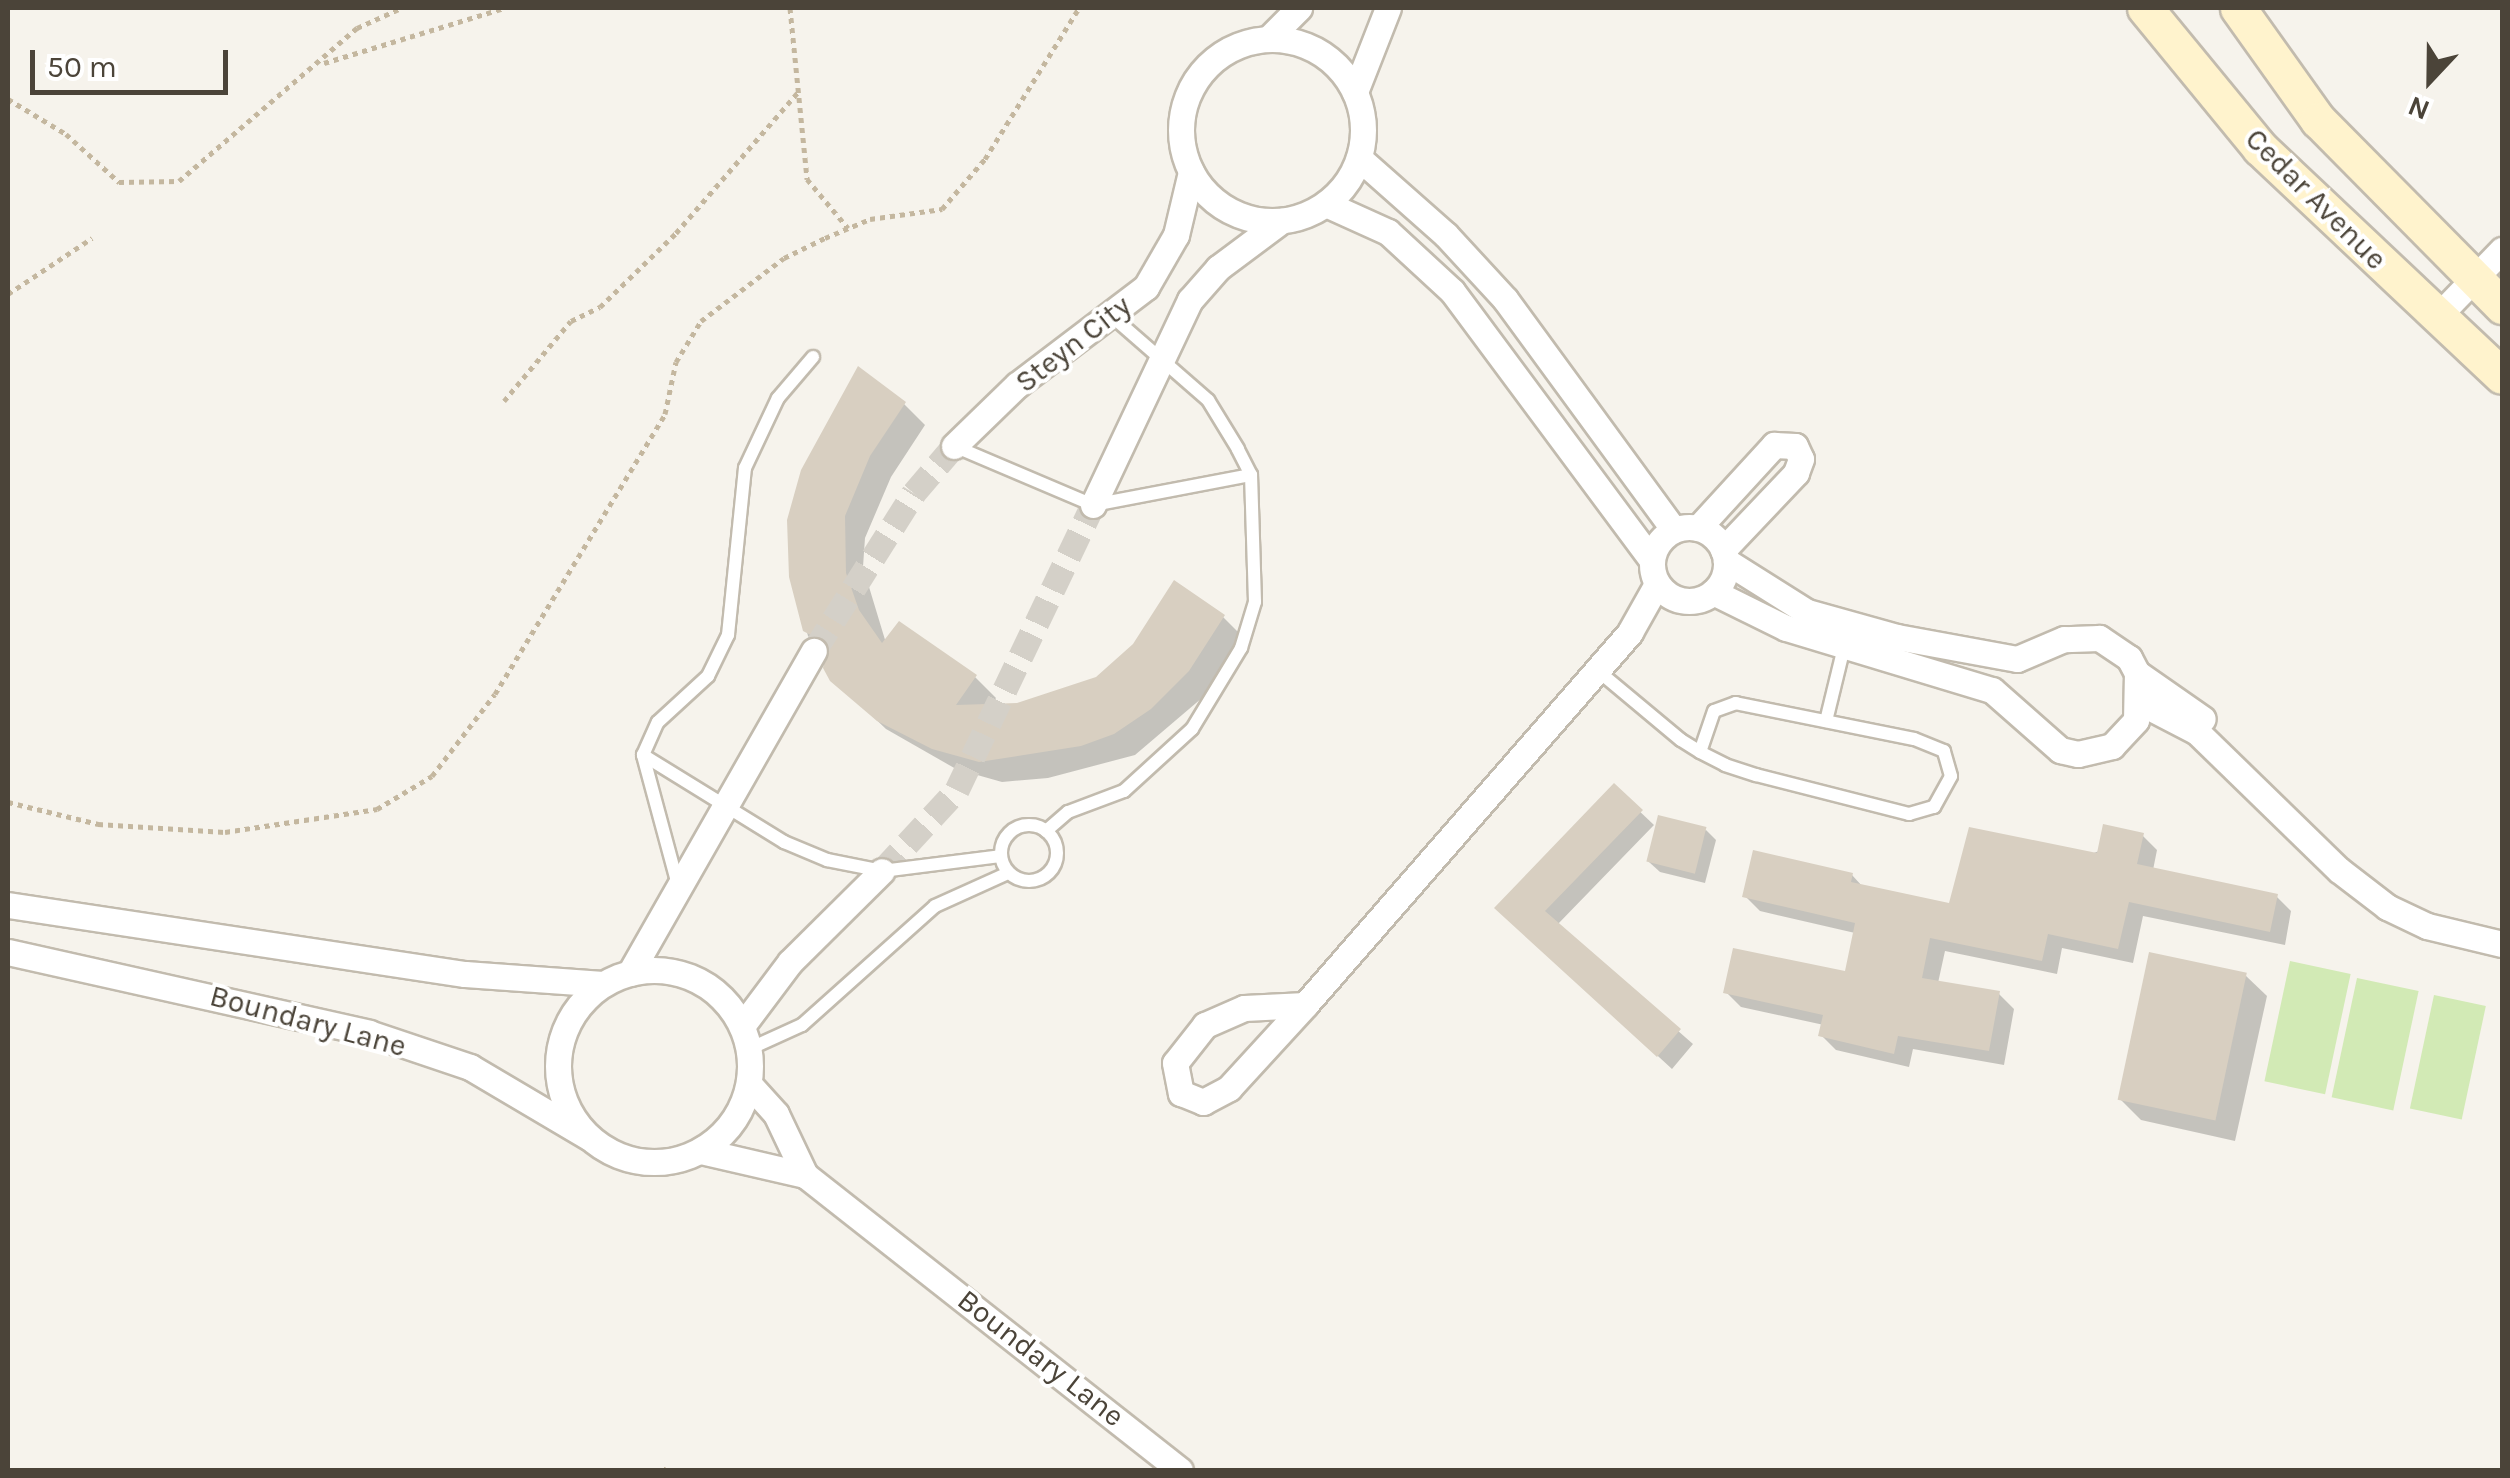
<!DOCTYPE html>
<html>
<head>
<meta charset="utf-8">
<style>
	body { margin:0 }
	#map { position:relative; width:2510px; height:1478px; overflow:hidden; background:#f6f3ec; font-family:Karla,sans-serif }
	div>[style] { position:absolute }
	.green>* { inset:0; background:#d2eab5; transform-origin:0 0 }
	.shadow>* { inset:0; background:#0003 }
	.building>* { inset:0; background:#d8cfc1; transform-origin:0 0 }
	.minor-tunnel>* { height:25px; margin-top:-12.5px; transform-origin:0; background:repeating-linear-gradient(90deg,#d4d0c8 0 25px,transparent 0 37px) }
	.path>* { height:5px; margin-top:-2.5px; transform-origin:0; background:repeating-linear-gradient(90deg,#c4b79f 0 5px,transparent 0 10px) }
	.roads { filter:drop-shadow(2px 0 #c2bbae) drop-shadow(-2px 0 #c2bbae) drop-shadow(0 2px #c2bbae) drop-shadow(0 -2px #c2bbae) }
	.service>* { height:12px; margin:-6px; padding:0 6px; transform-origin:6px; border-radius:6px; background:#fff }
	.service>.ring { margin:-6px; padding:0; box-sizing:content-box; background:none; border:12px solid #fff; border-radius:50% }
	.minor>* { height:25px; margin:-12.5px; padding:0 12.5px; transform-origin:12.5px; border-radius:12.5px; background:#fff }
	.minor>.ring { margin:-12.5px; padding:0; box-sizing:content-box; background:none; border:25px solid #fff; border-radius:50% }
	.secondary>* { height:35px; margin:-17.5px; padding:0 17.5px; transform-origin:17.5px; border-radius:17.5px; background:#fff3cd }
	span { translate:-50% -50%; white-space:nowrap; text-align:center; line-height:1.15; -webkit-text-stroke:8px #fff; paint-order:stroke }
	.street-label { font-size:30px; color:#4b4439 }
	.frame { position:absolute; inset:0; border:10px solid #4b4439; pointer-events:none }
	.north { position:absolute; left:2380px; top:30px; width:100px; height:100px; -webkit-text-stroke:8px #fff; paint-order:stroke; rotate:202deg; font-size:28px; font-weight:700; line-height:40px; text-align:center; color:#4b4439 }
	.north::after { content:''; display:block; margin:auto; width:35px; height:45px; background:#4b4439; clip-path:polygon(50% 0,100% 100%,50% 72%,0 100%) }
	.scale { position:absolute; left:30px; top:50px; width:198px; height:45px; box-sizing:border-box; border:5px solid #4b4439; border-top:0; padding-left:12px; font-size:30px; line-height:35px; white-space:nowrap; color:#4b4439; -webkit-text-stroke:8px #fff; paint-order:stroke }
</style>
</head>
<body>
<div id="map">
	<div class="green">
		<i style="left:2290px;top:961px;width:62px;height:123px;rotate:12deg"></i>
		<i style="left:2357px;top:978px;width:63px;height:122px;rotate:12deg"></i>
		<i style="left:2434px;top:995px;width:53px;height:116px;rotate:12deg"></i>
	</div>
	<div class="shadow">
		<i style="clip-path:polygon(904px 404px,925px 425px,891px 477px,865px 538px,863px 567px,886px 643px,975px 677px,996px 698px,990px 707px,1018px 706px,1097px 679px,1223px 617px,1244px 638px,1209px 692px,1135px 755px,1048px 778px,1002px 782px,956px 769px,886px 729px,847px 692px,828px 656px,808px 636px,791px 576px,790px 520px)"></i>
		<i style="clip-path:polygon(1614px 787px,1654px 825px,1557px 925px,1693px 1044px,1672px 1069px,1511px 921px)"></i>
		<i style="clip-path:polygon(1706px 830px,1716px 840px,1705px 883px,1660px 872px,1649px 862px)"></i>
		<i style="clip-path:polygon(2142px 835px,2157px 850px,2153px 870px,2276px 896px,2291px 911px,2285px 945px,2143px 916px,2133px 963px,2062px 948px,2057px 974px,1945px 951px,1938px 983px,1999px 994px,2014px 1009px,2004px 1065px,1913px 1049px,1909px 1067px,1836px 1050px,1821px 1035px,1824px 1025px,1741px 1007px,1726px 992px,1847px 974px,1855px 933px,1760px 911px,1745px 896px,1852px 875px,1863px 887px,1951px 906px)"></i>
		<i style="clip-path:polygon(2245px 975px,2267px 996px,2235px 1141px,2141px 1120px,2120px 1099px)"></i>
	</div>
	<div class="building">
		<i style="clip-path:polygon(858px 366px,906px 402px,870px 456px,845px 516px,846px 573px,859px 610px,882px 643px,899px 621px,977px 675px,956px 705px,1017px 703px,1096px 677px,1133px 644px,1174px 580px,1225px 615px,1189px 671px,1151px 709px,1114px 734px,1081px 746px,979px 762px,932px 749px,877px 721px,830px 681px,823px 668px,828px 644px,803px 631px,789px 577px,787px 520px,801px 470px)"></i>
		<i style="clip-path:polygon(1614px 783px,1643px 810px,1545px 911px,1681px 1029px,1657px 1057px,1494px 908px)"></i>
		<i style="left:1658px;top:815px;width:50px;height:48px;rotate:14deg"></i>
		<i style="clip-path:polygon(2103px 824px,2144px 833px,2137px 864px,2278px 894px,2270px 932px,2129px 902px,2118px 949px,2048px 934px,2042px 961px,1930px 938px,1922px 978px,2000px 991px,1989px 1051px,1898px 1036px,1894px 1054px,1818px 1036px,1823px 1015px,1723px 993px,1733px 948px,1845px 971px,1855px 923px,1742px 897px,1753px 850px,1853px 873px,1851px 882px,1949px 903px,1969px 827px,2097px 853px)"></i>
		<i style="left:2149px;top:952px;width:100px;height:151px;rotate:12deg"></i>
	</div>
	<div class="minor-tunnel">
		<i style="left:814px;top:651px;width:187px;rotate:-57.7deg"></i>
		<i style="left:914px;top:493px;width:62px;rotate:-49.6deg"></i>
		<i style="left:882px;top:871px;width:110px;rotate:-47.2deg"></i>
		<i style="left:957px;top:790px;width:316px;rotate:-64.5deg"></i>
	</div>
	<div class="path">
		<i style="left:790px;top:8px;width:172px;rotate:84.3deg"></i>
		<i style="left:807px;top:179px;width:64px;rotate:50.1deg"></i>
		<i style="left:324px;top:63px;width:188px;rotate:-17deg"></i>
		<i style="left:8px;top:99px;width:68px;rotate:31.1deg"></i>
		<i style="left:66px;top:134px;width:72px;rotate:42.2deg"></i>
		<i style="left:119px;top:182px;width:60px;rotate:-1deg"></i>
		<i style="left:179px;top:181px;width:235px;rotate:-40.7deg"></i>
		<i style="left:357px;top:28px;width:48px;rotate:-24.4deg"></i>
		<i style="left:8px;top:294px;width:101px;rotate:-33.7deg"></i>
		<i style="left:504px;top:401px;width:104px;rotate:-50.1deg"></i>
		<i style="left:571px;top:321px;width:32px;rotate:-26deg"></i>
		<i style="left:600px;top:307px;width:106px;rotate:-44.2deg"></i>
		<i style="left:676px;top:233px;width:188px;rotate:-49.1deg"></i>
		<i style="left:8px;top:802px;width:93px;rotate:13.7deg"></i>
		<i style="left:98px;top:824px;width:127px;rotate:3.6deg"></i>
		<i style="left:225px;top:832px;width:154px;rotate:-8.6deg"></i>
		<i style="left:377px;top:809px;width:64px;rotate:-31deg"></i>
		<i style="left:432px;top:776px;width:103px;rotate:-52.5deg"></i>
		<i style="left:495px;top:694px;width:328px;rotate:-58.7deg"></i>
		<i style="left:665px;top:414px;width:53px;rotate:-78.1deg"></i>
		<i style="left:676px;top:362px;width:48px;rotate:-58.6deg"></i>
		<i style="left:701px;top:321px;width:104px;rotate:-37.2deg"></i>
		<i style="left:784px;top:258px;width:46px;rotate:-26deg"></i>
		<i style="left:825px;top:238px;width:49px;rotate:-22.9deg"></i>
		<i style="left:870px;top:219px;width:73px;rotate:-7.9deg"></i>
		<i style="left:942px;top:209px;width:66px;rotate:-49.3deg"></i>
		<i style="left:985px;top:159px;width:178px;rotate:-58.1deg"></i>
		<i style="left:663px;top:1468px;width:3px;rotate:45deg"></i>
	</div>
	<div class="roads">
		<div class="service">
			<i style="left:954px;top:446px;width:151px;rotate:23deg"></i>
			<i style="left:1093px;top:505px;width:161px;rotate:-10.8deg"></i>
			<i style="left:1597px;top:670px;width:109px;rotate:39.8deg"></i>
			<i style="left:1681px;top:740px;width:22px;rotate:32deg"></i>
			<i style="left:1700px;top:752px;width:28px;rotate:27deg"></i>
			<i style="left:1725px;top:765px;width:33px;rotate:18deg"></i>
			<i style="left:1756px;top:775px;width:158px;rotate:14.3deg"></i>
			<i style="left:1909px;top:814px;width:26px;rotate:-16deg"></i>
			<i style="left:1934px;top:807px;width:35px;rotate:-61deg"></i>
			<i style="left:1951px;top:776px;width:26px;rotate:-106deg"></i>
			<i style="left:1944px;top:751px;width:32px;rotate:-158deg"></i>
			<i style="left:1914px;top:739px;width:182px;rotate:-168.6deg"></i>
			<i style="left:1736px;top:703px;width:23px;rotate:160deg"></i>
			<i style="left:1714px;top:711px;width:43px;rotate:108.9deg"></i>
			<i style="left:1826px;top:721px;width:76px;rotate:-76.3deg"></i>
			<i style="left:643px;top:755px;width:166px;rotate:31.7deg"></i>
			<i style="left:784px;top:842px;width:47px;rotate:22.7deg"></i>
			<i style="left:827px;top:860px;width:56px;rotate:11.3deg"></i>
			<i style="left:882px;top:871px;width:119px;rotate:-7.2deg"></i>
			<i class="ring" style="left:1001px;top:825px;width:44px;height:44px"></i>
			<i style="left:1046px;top:831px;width:29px;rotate:-41deg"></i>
			<i style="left:1068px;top:812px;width:60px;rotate:-20.6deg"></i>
			<i style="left:1124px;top:791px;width:92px;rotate:-42.4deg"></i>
			<i style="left:1192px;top:729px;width:95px;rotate:-58.8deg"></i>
			<i style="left:1241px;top:648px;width:48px;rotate:-73.1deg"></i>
			<i style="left:1255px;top:602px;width:127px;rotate:-91.8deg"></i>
			<i style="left:1251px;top:475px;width:29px;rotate:-117deg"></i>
			<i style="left:1238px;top:449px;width:57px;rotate:-121.5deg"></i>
			<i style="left:1208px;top:400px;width:126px;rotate:-138.9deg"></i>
			<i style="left:678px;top:885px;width:135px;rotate:-105.1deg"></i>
			<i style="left:643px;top:755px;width:36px;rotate:-66deg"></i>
			<i style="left:658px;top:722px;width:68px;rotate:-42.6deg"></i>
			<i style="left:708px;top:676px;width:46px;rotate:-64deg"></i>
			<i style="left:728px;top:635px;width:168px;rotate:-84.2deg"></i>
			<i style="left:745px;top:468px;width:77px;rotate:-64.8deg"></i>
			<i style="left:778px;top:398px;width:54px;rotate:-49.5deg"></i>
			<i style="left:749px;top:1049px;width:58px;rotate:-24.4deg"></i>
			<i style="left:802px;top:1025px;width:178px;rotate:-41.8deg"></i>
			<i style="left:935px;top:906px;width:80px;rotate:-24.3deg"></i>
		</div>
		<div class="minor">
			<i style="left:1268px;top:39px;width:44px;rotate:-45deg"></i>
			<i class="ring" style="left:1181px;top:39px;width:157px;height:157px"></i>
			<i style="left:1355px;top:92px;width:90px;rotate:-68.6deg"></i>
			<i style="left:1359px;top:158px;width:116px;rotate:41.5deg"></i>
			<i style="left:1446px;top:235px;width:87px;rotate:47.3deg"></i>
			<i style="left:1505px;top:299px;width:286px;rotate:53.8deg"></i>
			<i style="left:1326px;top:204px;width:68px;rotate:24.3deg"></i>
			<i style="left:1388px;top:232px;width:87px;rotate:42.7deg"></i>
			<i style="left:1452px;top:291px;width:334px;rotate:53.4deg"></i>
			<i style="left:2436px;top:318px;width:95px;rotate:-45.9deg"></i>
			<i style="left:954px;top:446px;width:88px;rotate:-44.1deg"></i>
			<i style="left:1017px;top:385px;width:162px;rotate:-37.2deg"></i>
			<i style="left:1146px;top:287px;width:60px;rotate:-60deg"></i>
			<i style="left:1176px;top:235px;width:65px;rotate:-76.6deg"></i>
			<i style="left:1093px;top:505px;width:227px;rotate:-64.7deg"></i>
			<i style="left:1190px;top:300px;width:43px;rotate:-48.8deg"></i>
			<i style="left:1218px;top:268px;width:79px;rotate:-36.7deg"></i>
			<i class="ring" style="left:1652px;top:527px;width:49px;height:49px"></i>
			<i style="left:1698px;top:528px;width:113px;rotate:-47.5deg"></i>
			<i style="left:1774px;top:445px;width:21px;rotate:3deg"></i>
			<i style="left:1795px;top:446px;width:14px;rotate:65deg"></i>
			<i style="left:1801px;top:459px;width:15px;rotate:110deg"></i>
			<i style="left:1796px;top:473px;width:106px;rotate:133.5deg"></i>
			<i style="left:1713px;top:592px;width:81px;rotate:26.3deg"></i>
			<i style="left:1786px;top:628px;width:215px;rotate:16.8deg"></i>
			<i style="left:1992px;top:690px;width:91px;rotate:41.4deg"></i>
			<i style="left:2060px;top:750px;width:18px;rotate:13deg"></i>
			<i style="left:2078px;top:754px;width:35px;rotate:-13deg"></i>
			<i style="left:2112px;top:746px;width:35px;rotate:-47deg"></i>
			<i style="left:2136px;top:720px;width:47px;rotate:-88.8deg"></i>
			<i style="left:2137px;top:673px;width:17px;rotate:-118deg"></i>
			<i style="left:2129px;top:658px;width:36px;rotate:-146deg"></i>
			<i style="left:2099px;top:638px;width:35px;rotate:178deg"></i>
			<i style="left:2064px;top:639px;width:51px;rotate:156.9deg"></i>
			<i style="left:2017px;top:659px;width:122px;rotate:-169.6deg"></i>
			<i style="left:1897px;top:637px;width:93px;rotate:-164.5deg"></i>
			<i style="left:1807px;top:612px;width:96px;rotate:-147.8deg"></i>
			<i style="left:2137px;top:673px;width:80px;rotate:34.9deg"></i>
			<i style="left:2141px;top:703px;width:63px;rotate:27.4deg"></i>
			<i style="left:2197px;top:732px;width:198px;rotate:44.2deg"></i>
			<i style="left:2339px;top:870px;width:61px;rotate:37.6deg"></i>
			<i style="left:2387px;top:907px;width:44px;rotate:25.4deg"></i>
			<i style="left:2427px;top:926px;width:77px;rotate:13.5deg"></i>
			<i style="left:8px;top:905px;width:462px;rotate:8.6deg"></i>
			<i style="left:465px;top:974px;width:138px;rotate:4.1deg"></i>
			<i style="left:8px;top:952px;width:370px;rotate:12.6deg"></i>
			<i style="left:369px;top:1033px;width:107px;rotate:18.6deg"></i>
			<i style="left:470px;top:1067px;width:139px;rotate:30.6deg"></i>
			<i class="ring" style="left:558px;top:970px;width:167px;height:167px"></i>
			<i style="left:630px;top:973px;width:371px;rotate:-60.3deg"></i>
			<i style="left:1305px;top:1005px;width:61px;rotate:177.2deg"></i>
			<i style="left:1244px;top:1008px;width:43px;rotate:156.4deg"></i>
			<i style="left:1205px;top:1025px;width:48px;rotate:128.3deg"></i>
			<i style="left:1175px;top:1063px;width:31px;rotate:79deg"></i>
			<i style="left:1181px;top:1093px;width:24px;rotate:22deg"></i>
			<i style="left:1203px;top:1102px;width:30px;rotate:-28deg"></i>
			<i style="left:1229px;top:1088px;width:113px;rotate:-47.5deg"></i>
			<i style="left:1305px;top:1005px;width:495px;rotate:-48.9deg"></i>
			<i style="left:1630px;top:632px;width:55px;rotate:-60.6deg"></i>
			<i style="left:742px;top:1026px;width:80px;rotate:-53.1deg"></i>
			<i style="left:790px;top:962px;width:129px;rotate:-44.7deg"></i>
			<i style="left:749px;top:1084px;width:40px;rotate:48deg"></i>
			<i style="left:776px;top:1114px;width:68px;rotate:64.6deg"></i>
			<i style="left:701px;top:1151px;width:107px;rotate:13deg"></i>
			<i style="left:805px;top:1175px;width:477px;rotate:38.2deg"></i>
		</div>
		<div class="secondary">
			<i style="left:2145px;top:8px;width:181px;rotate:50.6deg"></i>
			<i style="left:2260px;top:148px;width:332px;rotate:43.3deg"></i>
			<i style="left:2238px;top:8px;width:138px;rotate:54.5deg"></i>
			<i style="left:2318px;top:120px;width:262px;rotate:45.3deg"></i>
		</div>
	</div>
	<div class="street-label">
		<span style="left:2316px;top:199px;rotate:45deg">Cedar Avenue</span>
		<span style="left:1073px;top:344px;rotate:-38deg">Steyn City</span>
		<span style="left:308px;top:1021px;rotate:15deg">Boundary Lane</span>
		<span style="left:1041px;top:1358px;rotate:38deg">Boundary Lane</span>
	</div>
	<div class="frame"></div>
	<div class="north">N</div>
	<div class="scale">50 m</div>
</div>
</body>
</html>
